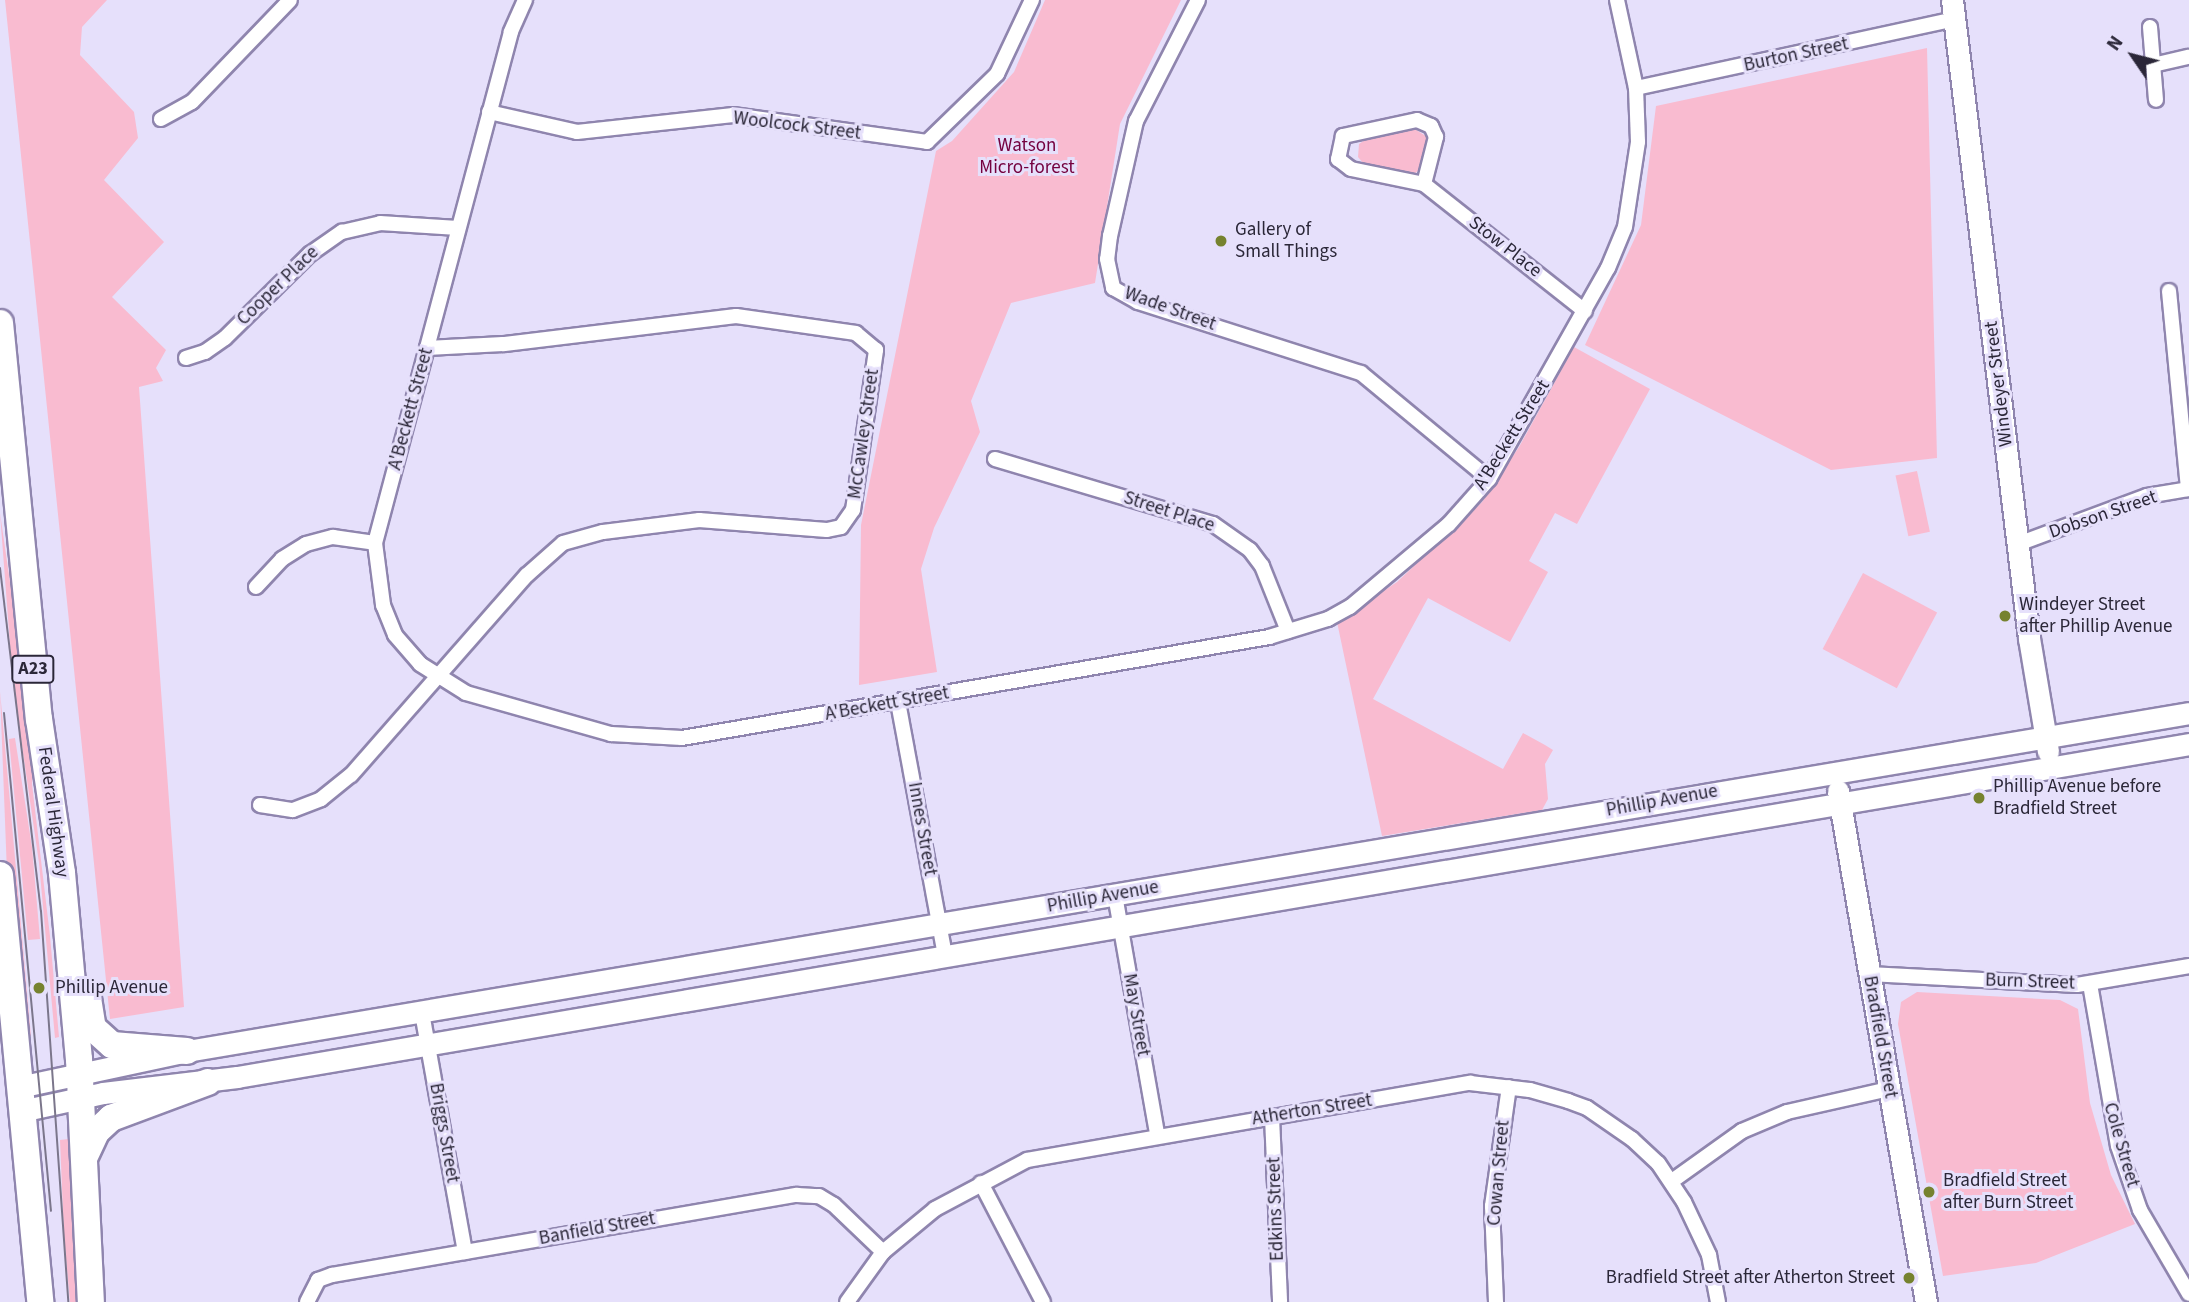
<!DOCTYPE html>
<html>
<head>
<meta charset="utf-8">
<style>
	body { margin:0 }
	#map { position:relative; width:2189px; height:1302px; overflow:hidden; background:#e6e0fb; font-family:"Source Sans 3",sans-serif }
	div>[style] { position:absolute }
	.green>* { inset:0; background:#f9bbd0; transform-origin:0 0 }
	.roads { filter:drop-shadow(2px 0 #8f85ae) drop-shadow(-2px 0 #8f85ae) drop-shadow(0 2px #8f85ae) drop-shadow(0 -2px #8f85ae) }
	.street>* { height:14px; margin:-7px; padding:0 7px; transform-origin:7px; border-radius:7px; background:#fff }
	.secondary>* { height:21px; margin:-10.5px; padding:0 10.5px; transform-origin:10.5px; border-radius:10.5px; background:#fff }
	.highway>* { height:26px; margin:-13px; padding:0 13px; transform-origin:13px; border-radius:13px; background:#fff }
	.tram>* { height:2px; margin:-1px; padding:0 1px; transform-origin:1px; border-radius:1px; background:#7b768b }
	.dots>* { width:19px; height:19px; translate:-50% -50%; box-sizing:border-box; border:4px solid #e6e0fb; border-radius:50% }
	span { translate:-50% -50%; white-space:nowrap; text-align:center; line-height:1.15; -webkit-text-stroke:6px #e6e0fb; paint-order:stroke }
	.shield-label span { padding:2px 5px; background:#e6e0fb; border:2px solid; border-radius:5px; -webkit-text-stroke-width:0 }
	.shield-label { font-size:18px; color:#2b2738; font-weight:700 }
	.street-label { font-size:19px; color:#2b2738 }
	.park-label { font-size:19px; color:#74003f }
	.poi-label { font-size:19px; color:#2b2738 }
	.left { translate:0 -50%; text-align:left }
	.right { translate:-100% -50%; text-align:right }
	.north { position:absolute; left:2098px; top:21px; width:70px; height:70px; -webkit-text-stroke:5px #e6e0fb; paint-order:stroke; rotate:305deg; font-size:19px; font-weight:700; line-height:28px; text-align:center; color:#2b2738 }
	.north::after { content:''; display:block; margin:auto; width:24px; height:32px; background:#2b2738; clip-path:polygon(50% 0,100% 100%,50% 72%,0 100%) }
</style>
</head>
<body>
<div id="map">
	<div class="green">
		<i style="clip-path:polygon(5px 0,107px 0,82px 27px,80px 55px,134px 112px,138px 138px,104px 180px,164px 242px,112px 297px,166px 350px,156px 368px,163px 381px,139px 387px,184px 1007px,110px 1019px)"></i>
		<i style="clip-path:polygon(1045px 0,1181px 0,1120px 124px,1095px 283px,1011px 303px,971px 401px,980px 432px,934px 528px,921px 569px,937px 672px,859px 685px,861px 525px,936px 151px,952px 141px,1014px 72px)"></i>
		<i style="clip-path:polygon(1927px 48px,1937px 458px,1831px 470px,1585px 345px,1641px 225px,1656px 106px)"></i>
		<i style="clip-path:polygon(1413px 128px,1429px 138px,1420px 169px,1411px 177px,1363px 163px,1358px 157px,1359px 144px,1369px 137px)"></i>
		<i style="clip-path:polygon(1574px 347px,1650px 389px,1577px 524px,1555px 513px,1529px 561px,1548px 572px,1510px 642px,1428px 598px,1373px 699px,1503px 769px,1523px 733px,1545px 745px,1553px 750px,1545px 764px,1548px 799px,1542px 810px,1382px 836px,1337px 622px,1397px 582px,1482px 502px,1519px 447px)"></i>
		<i style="left:1917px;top:471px;width:62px;height:22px;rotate:78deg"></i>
		<i style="clip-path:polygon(0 513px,35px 755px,32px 784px,50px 936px,59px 1037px,55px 1038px,39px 863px,13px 684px)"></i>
		<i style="left:1863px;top:573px;width:84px;height:86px;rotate:28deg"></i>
		<i style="clip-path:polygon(0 691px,31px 1036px,24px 1037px,8px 899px)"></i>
		<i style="clip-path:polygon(15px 738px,32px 847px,40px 939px,28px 940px,9px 739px)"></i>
		<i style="clip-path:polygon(1917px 992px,2060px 1000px,2078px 1009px,2090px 1103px,2111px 1175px,2135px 1224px,2036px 1263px,1943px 1276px,1898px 1024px,1901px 1002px)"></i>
		<i style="clip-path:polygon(69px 1139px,71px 1144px,80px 1302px,70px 1302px,64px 1236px,60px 1140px)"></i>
	</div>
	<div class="roads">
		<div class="street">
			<i style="left:525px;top:0;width:35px;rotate:114deg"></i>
			<i style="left:511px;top:32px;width:529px;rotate:104.9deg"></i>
			<i style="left:375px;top:543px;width:63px;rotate:82.6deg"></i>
			<i style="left:383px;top:605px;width:32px;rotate:68deg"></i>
			<i style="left:395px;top:635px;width:38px;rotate:49deg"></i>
			<i style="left:420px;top:664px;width:54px;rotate:32.2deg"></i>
			<i style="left:466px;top:693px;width:151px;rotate:15.8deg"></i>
			<i style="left:611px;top:734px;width:71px;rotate:3.2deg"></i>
			<i style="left:682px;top:738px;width:596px;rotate:-9.76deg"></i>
			<i style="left:1269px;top:637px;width:62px;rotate:-17deg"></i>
			<i style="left:1328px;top:619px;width:25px;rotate:-29deg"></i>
			<i style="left:1350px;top:607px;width:129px;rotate:-40deg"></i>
			<i style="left:1449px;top:524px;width:60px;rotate:-48.4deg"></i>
			<i style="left:1489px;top:479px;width:242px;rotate:-60.6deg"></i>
			<i style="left:1608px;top:268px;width:44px;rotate:-67.5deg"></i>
			<i style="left:1625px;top:227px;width:86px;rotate:-81.3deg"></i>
			<i style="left:1638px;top:142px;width:54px;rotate:-92.1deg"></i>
			<i style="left:1636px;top:88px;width:90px;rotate:-102.2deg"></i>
			<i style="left:1198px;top:0;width:136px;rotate:117.1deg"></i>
			<i style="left:1136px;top:121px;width:118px;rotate:102.7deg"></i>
			<i style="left:1110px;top:236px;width:23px;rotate:97deg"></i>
			<i style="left:1107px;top:259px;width:30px;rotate:78deg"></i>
			<i style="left:1113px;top:288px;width:29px;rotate:29deg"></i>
			<i style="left:1138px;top:302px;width:234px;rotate:17.7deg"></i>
			<i style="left:1361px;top:373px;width:166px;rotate:39.6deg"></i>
			<i style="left:2150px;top:27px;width:73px;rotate:85.3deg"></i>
			<i style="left:2153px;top:65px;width:37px;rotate:-13deg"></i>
			<i style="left:1636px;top:88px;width:326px;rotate:-12.2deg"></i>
			<i style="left:489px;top:112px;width:90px;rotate:12.8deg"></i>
			<i style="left:577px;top:132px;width:157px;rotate:-6.2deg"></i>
			<i style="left:733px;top:115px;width:196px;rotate:7.9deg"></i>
			<i style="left:927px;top:142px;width:98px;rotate:-44.2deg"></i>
			<i style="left:997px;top:74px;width:82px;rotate:-64.7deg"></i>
			<i style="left:161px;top:119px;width:35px;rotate:-29deg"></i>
			<i style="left:192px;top:102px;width:141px;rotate:-46.1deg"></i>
			<i style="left:1424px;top:184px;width:49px;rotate:-75.7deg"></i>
			<i style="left:1436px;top:137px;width:12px;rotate:-114deg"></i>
			<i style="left:1431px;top:126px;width:15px;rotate:-157deg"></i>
			<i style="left:1417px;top:120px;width:76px;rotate:167.8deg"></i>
			<i style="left:1343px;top:136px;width:24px;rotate:102deg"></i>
			<i style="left:1338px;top:159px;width:16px;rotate:38deg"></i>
			<i style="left:1351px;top:169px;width:75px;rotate:11.6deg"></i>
			<i style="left:1424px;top:184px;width:205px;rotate:38.3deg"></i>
			<i style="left:2169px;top:291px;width:199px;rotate:84.5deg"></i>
			<i style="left:186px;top:358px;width:20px;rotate:-18deg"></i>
			<i style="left:205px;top:352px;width:24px;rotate:-35deg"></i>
			<i style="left:225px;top:338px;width:120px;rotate:-44.7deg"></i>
			<i style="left:310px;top:254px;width:39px;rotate:-35deg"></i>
			<i style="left:342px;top:232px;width:39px;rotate:-13deg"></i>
			<i style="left:380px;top:223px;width:78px;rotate:3.7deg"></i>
			<i style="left:995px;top:459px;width:227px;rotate:16.6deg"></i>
			<i style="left:1213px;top:524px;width:45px;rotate:35.1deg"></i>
			<i style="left:1250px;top:550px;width:20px;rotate:53deg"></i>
			<i style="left:1262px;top:566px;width:70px;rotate:68.2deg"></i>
			<i style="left:2018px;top:544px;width:138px;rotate:-20.4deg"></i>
			<i style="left:2147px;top:496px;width:43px;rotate:-9.5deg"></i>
			<i style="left:256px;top:587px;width:38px;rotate:-47deg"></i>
			<i style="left:282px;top:559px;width:28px;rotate:-32deg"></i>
			<i style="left:306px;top:544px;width:28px;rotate:-15deg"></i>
			<i style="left:333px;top:537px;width:42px;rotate:8.1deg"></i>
			<i style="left:898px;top:702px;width:258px;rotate:79.5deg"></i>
			<i style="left:260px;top:805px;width:33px;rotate:9deg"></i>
			<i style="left:293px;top:810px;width:30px;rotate:-21deg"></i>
			<i style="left:321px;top:799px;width:38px;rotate:-39deg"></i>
			<i style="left:351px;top:775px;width:266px;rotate:-48.7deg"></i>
			<i style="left:527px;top:575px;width:48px;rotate:-41.6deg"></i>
			<i style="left:563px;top:543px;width:41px;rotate:-15.4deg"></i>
			<i style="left:603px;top:532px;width:97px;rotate:-7.1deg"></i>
			<i style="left:699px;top:520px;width:128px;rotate:4.5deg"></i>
			<i style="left:827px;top:530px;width:14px;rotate:-12deg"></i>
			<i style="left:841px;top:527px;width:21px;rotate:-55deg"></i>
			<i style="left:853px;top:510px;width:162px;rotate:-81.8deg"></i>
			<i style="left:876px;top:350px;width:26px;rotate:-140deg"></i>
			<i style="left:856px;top:333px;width:121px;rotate:-171.9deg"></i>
			<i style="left:736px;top:316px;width:235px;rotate:173.1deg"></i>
			<i style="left:503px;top:344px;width:76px;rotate:177deg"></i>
			<i style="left:1115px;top:895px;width:243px;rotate:80deg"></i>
			<i style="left:1869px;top:974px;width:208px;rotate:3deg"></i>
			<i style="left:2077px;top:985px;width:114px;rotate:-9.6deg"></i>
			<i style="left:2090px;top:984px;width:164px;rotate:80.2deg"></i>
			<i style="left:2118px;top:1146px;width:68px;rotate:71deg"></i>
			<i style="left:2140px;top:1210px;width:97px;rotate:59.7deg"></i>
			<i style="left:422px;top:1013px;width:243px;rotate:79.8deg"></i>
			<i style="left:1272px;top:1117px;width:185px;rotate:87.5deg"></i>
			<i style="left:1672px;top:1181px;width:86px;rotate:-35.5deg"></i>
			<i style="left:1742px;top:1131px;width:49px;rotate:-22.9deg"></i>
			<i style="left:1787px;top:1112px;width:105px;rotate:-12.7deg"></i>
			<i style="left:981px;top:1183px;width:134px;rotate:62.5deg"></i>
			<i style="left:307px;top:1302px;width:25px;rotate:-63deg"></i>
			<i style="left:318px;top:1280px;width:15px;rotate:-20deg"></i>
			<i style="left:332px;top:1275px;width:472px;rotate:-9.8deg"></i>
			<i style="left:797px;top:1195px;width:22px;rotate:3deg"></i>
			<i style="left:819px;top:1196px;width:17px;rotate:31deg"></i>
			<i style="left:834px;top:1205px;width:68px;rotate:43.8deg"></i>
			<i style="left:847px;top:1302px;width:62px;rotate:-54.2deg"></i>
			<i style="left:883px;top:1252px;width:67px;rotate:-39.6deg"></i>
			<i style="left:935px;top:1209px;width:104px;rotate:-28deg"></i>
			<i style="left:1027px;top:1160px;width:450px;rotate:-9.9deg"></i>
			<i style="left:1470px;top:1083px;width:60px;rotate:6.7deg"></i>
			<i style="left:1530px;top:1090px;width:40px;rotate:16deg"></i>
			<i style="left:1568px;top:1101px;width:20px;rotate:20deg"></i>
			<i style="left:1587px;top:1108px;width:55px;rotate:34.6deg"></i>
			<i style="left:1632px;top:1139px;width:35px;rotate:43deg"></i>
			<i style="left:1658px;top:1163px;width:47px;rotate:56.3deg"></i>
			<i style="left:1684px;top:1202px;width:59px;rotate:64.7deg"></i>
			<i style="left:1709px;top:1255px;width:48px;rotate:79.2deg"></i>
			<i style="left:1496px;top:1302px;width:96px;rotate:-92.4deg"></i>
			<i style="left:1492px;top:1206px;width:120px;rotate:-81.9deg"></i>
		</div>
		<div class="secondary">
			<i style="left:1952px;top:0;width:643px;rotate:83.12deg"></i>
			<i style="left:2029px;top:638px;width:115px;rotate:80.5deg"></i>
			<i style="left:1838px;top:791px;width:519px;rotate:80.23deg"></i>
			<i style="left:19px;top:1087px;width:172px;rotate:-12.1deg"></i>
			<i style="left:187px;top:1051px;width:2030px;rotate:-9.58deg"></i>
			<i style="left:21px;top:1111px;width:84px;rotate:-12.4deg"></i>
			<i style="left:103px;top:1093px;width:135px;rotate:-6.8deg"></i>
			<i style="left:237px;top:1077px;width:1980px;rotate:-9.68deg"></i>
		</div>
		<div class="highway">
			<i style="left:0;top:323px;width:398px;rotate:84.4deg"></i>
			<i style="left:39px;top:719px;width:156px;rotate:81.5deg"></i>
			<i style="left:62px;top:873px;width:187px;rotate:84.8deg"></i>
			<i style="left:79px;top:1059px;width:243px;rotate:87.2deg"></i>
			<i style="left:0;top:875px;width:429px;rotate:84.6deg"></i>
			<i style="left:88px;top:998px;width:30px;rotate:81deg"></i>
			<i style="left:93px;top:1028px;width:25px;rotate:42deg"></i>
			<i style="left:112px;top:1045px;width:75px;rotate:4.6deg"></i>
			<i style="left:85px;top:1156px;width:26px;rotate:-65deg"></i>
			<i style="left:96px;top:1132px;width:21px;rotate:-43deg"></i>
			<i style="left:111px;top:1118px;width:103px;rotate:-20.4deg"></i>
		</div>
	</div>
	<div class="tram">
		<i style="left:0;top:568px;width:345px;rotate:83.2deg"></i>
		<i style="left:41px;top:911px;width:392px;rotate:86deg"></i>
		<i style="left:4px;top:713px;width:500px;rotate:84.61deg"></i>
	</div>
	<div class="dots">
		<i style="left:1221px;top:241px;background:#76822f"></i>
		<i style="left:2005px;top:616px;background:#76822f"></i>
		<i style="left:1979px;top:798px;background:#76822f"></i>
		<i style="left:39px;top:988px;background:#76822f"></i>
		<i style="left:1929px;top:1192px;background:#76822f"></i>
		<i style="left:1909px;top:1278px;background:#76822f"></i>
	</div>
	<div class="shield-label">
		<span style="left:33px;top:669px">A23</span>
	</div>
	<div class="street-label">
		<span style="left:1796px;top:55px;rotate:-12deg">Burton Street</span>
		<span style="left:797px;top:126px;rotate:7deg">Woolcock Street</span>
		<span style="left:1505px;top:247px;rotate:38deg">Stow Place</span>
		<span style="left:278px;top:286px;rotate:-44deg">Cooper Place</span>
		<span style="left:1170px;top:309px;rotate:20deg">Wade Street</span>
		<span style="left:1999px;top:384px;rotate:-97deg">Windeyer Street</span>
		<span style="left:411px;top:409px;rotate:-75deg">A'Beckett Street</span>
		<span style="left:864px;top:434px;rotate:-82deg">McCawley Street</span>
		<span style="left:1512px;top:435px;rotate:-58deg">A'Beckett Street</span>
		<span style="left:1169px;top:512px;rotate:18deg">Street Place</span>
		<span style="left:2103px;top:515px;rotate:-19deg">Dobson Street</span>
		<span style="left:887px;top:704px;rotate:-10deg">A'Beckett Street</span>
		<span style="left:1662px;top:801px;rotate:-10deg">Phillip Avenue</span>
		<span style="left:53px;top:812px;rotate:82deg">Federal Highway</span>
		<span style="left:922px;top:829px;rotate:80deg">Innes Street</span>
		<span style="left:1103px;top:897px;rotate:-10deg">Phillip Avenue</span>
		<span style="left:2030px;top:982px;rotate:2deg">Burn Street</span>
		<span style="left:1136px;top:1015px;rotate:80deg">May Street</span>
		<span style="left:1880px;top:1037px;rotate:80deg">Bradfield Street</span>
		<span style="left:1312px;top:1110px;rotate:-9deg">Atherton Street</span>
		<span style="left:444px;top:1133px;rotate:80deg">Briggs Street</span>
		<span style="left:2121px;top:1145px;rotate:74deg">Cole Street</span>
		<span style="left:1499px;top:1173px;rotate:-85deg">Cowan Street</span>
		<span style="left:1276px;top:1209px;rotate:-92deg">Edkins Street</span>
		<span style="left:597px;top:1229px;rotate:-10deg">Banfield Street</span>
	</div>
	<div class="park-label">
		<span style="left:1027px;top:157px">Watson<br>Micro-forest</span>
	</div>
	<div class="poi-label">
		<span class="left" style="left:1235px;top:241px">Gallery of<br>Small Things</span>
		<span class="left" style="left:2019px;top:616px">Windeyer Street<br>after Phillip Avenue</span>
		<span class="left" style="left:1993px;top:798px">Phillip Avenue before<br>Bradfield Street</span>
		<span class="left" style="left:55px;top:988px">Phillip Avenue</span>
		<span class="left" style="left:1943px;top:1192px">Bradfield Street<br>after Burn Street</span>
		<span class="right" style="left:1895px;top:1278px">Bradfield Street after Atherton Street</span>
	</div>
	<div class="north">N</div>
</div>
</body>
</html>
